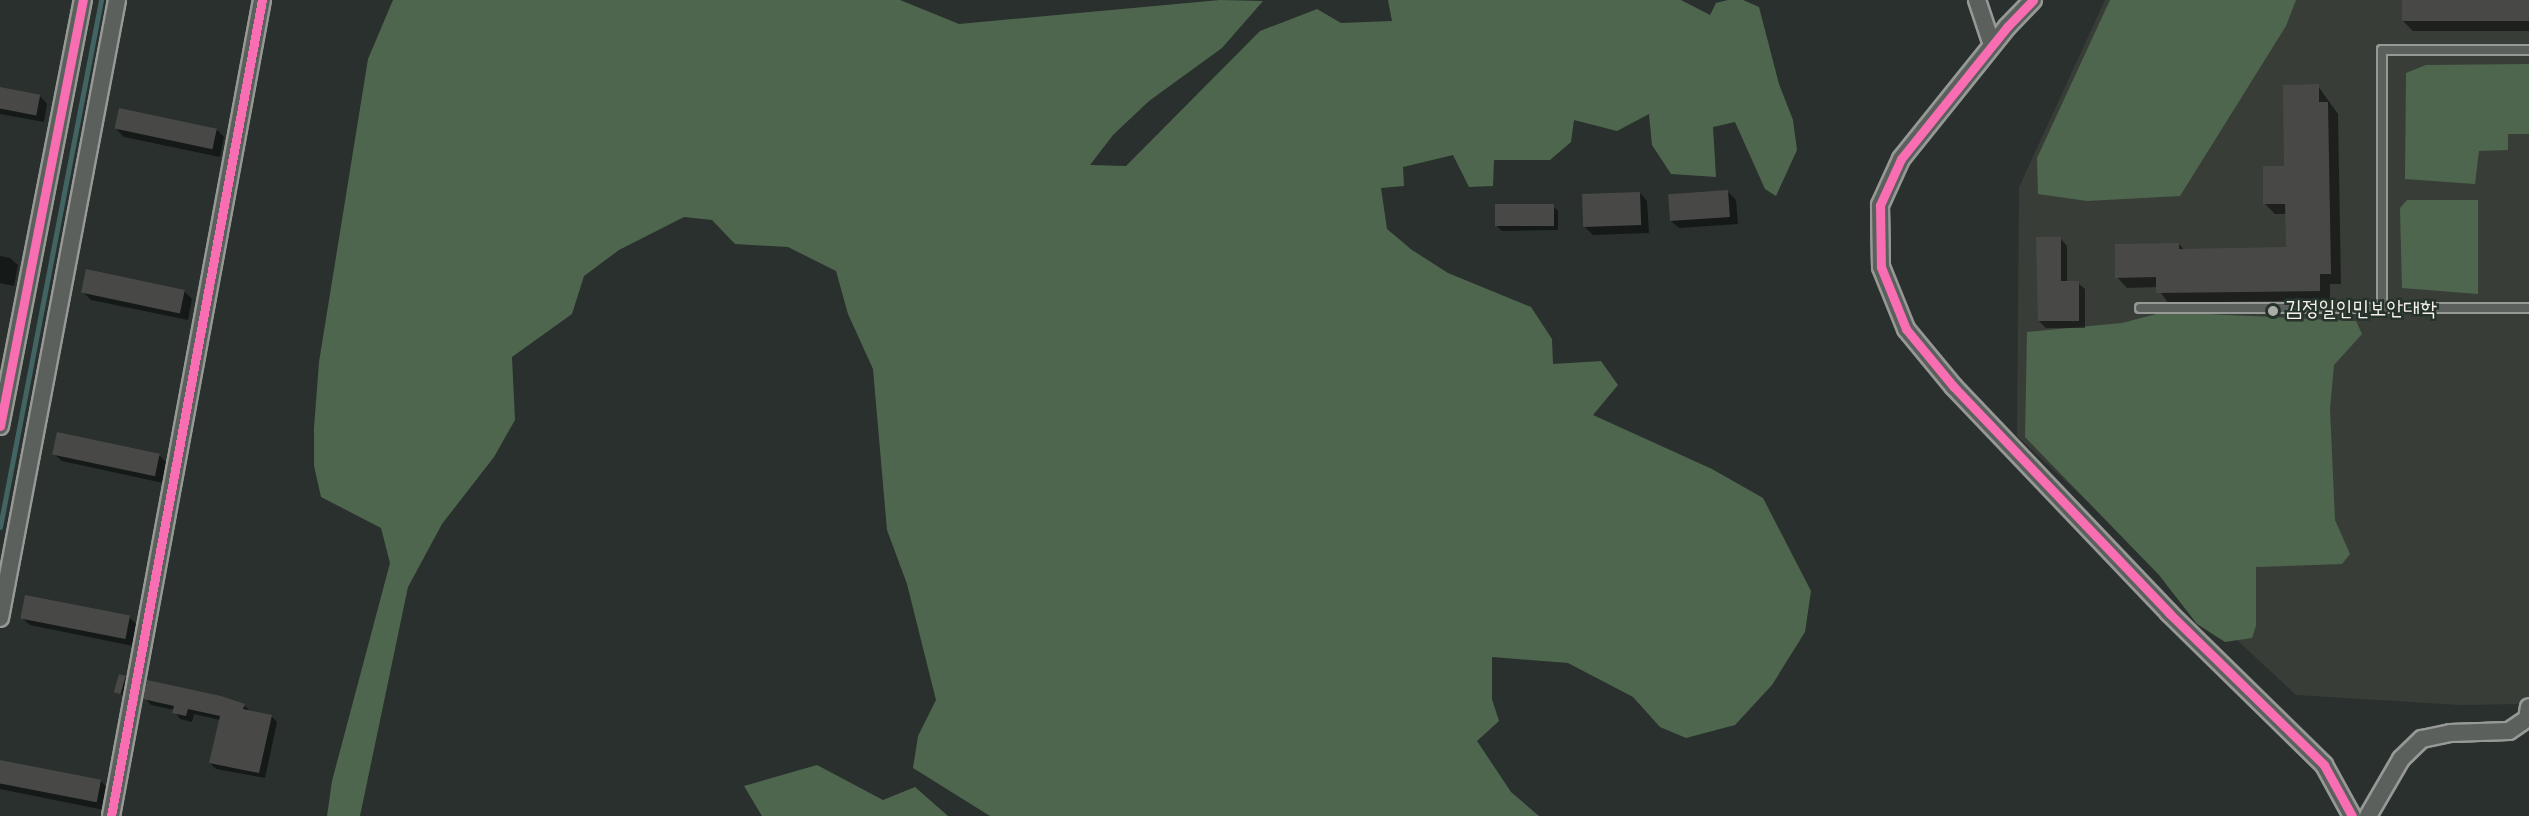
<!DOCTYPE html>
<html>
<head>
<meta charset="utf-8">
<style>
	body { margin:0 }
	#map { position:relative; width:2529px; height:816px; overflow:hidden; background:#29302d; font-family:Dekko,"Poor Story",sans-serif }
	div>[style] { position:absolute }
	.built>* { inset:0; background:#383d37 }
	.green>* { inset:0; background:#4f664e }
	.shadow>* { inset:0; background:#0007 }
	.stream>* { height:5px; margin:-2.5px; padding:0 2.5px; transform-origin:2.5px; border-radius:2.5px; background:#426563 }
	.building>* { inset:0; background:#484946; transform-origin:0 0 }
	.roads { filter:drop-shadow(2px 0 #969996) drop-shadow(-2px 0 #969996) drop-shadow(0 2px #969996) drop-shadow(0 -2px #969996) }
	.lane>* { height:8px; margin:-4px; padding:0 4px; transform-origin:4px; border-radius:4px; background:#5c605c }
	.street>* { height:16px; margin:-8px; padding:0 8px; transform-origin:8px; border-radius:8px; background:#5c605c }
	.cycleway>* { height:9px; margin:-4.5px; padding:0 4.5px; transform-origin:4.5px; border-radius:4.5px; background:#f96db3 }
	.dots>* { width:16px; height:16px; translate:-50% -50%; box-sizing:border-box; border:3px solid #26332d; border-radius:50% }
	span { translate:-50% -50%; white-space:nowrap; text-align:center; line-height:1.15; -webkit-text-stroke:5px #26332d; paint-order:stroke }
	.poi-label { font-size:21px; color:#f4f1e8 }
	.left { translate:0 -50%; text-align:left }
</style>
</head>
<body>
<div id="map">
	<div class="built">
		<i style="clip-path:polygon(2105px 0,2529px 0,2529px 704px,2460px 705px,2296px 695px,2017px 436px,2019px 187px)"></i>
	</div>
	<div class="green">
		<i style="clip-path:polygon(393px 0,900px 0,959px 24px,1220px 0,1263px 1px,1222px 48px,1149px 101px,1113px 135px,1090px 165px,1126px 166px,1260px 31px,1317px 9px,1341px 23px,1392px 21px,1388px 0,1681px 0,1710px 15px,1716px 3px,1728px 0,1743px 0,1759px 7px,1779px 84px,1793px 120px,1797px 150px,1776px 196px,1765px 189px,1735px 122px,1713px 127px,1716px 177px,1671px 174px,1652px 145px,1649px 114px,1617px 131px,1574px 120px,1571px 142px,1550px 160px,1494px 160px,1493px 186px,1469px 187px,1453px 155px,1403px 167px,1404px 186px,1381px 188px,1387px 229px,1412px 250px,1448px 273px,1531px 307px,1552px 339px,1553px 364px,1601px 361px,1618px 385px,1593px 415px,1712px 469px,1763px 498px,1811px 591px,1805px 632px,1772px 685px,1735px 725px,1686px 738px,1660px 727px,1633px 697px,1568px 663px,1492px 657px,1492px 699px,1499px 721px,1477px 741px,1511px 792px,1539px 816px,990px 816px,913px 768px,918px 736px,936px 700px,907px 584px,887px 530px,873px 369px,848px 314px,836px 271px,788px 247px,735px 244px,712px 220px,684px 217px,619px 250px,584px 276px,572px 314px,512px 357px,515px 420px,494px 457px,442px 524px,408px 587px,360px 816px,327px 816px,332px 781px,390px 563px,381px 528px,321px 497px,314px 466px,314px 428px,319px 362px,368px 59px)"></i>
		<i style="clip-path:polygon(2110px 0,2296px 0,2286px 26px,2180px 196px,2087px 201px,2038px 194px,2037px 158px)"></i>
		<i style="clip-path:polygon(2529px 64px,2529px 134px,2508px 134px,2508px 150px,2479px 151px,2475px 184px,2405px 179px,2406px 73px,2426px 65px)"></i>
		<i style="clip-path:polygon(2407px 200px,2478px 200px,2478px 294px,2402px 288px,2400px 208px)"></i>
		<i style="clip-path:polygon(2164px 312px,2356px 321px,2362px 334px,2334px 365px,2330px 409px,2335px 520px,2350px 554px,2342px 564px,2256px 567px,2256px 626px,2252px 638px,2225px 642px,2197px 624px,2159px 575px,2025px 437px,2027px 332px,2122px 323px)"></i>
		<i style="clip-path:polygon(817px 765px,883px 800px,915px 787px,948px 816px,762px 816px,744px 786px)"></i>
	</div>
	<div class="shadow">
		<i style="clip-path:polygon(2403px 0,2529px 0,2529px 31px,2413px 31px,2403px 21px)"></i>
		<i style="clip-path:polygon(2318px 86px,2338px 114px,2341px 284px,2330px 284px,2330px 300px,2168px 303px,2157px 287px,2127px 288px,2117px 277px,2179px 244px,2184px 250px,2287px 248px,2287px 214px,2275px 214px,2265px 204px,2285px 168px)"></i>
		<i style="clip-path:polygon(0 89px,40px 96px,47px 104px,44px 122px,0 114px)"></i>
		<i style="clip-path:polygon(116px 129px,216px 129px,224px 137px,220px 157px,124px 137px)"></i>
		<i style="clip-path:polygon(1728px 192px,1736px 200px,1738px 224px,1679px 228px,1671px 221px)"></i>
		<i style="clip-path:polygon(1640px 193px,1647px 201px,1649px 233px,1593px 235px,1585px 227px)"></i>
		<i style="clip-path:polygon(1553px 206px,1558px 211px,1558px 230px,1502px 231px,1497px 226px)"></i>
		<i style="clip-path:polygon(2061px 239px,2067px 246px,2067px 283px,2078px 283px,2085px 289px,2085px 328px,2046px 328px,2039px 321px)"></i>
		<i style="clip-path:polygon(0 256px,10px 258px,18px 265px,14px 286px,0 283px)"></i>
		<i style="clip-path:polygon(184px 291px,192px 299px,188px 320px,91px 300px,83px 292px)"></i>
		<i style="clip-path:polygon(59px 434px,160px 456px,168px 464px,163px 483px,62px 461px,54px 454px)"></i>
		<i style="clip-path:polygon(129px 617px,137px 625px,133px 646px,30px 625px,22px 618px)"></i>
		<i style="clip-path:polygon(126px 677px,131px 682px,128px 698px,117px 692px)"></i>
		<i style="clip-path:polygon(145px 698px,244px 705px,251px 712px,271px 716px,277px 722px,265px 778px,216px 769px,210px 763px,220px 720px,194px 714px,192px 722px,180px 719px,174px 710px,151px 705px)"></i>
		<i style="clip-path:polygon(0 761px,101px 781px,108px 789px,104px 810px,0 789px)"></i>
	</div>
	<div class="stream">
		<i style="left:0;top:527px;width:537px;rotate:-79.15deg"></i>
	</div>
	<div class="building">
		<i style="left:2402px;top:0;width:127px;height:21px"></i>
		<i style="clip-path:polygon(2319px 84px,2319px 102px,2328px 102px,2331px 274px,2320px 274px,2320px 291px,2156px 293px,2156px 277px,2115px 278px,2115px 244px,2179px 243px,2179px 249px,2286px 247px,2285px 204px,2263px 204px,2263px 166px,2284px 166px,2283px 85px)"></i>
		<i style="left:0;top:87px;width:41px;height:21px;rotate:11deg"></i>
		<i style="left:119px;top:108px;width:100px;height:21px;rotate:12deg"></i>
		<i style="left:1728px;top:190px;width:27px;height:60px;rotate:86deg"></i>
		<i style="left:1640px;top:192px;width:33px;height:58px;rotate:88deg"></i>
		<i style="left:1554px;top:204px;width:22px;height:59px;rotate:90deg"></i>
		<i style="clip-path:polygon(2036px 237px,2061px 237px,2061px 281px,2079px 281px,2079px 321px,2038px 321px)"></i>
		<i style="left:86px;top:269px;width:101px;height:24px;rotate:12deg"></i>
		<i style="left:57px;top:432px;width:105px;height:23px;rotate:12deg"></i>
		<i style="left:25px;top:595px;width:107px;height:24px;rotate:11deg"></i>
		<i style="left:119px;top:674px;width:7px;height:19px;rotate:16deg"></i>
		<i style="clip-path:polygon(147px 680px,221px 696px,245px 704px,243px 709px,272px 715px,259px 773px,209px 763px,220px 716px,188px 709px,186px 716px,172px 713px,174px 706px,143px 699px)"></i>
		<i style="left:0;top:760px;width:103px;height:23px;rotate:11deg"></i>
	</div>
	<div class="roads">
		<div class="lane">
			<i style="left:2140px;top:308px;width:389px"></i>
			<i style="left:2382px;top:308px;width:258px;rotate:-90deg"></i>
			<i style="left:2382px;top:50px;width:147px"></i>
		</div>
		<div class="street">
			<i style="left:1977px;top:0;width:47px;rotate:71.6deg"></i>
			<i style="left:2033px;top:0;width:37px;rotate:134deg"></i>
			<i style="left:2007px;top:27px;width:169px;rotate:128.8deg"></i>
			<i style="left:1901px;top:159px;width:51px;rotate:114.5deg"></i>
			<i style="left:1880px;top:205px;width:62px;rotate:89.1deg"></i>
			<i style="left:1881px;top:267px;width:67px;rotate:68deg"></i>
			<i style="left:1906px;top:329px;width:75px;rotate:50.4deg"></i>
			<i style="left:1954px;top:387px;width:312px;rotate:46.4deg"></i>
			<i style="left:2169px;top:613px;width:217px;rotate:44.4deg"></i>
			<i style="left:2324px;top:765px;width:58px;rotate:61.2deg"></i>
			<i style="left:0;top:426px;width:434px;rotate:-79deg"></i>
			<i style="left:0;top:618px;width:629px;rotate:-79.28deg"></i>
			<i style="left:111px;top:816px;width:830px;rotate:-79.52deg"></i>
			<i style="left:2368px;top:816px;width:66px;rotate:-59.9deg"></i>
			<i style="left:2401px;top:759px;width:29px;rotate:-44deg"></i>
			<i style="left:2422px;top:739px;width:29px;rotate:-12deg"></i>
			<i style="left:2450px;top:733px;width:59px;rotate:-1.9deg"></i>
			<i style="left:2509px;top:731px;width:22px;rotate:-34deg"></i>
			<i style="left:2527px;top:719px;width:12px;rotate:-81deg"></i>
		</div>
	</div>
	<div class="cycleway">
		<i style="left:2033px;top:0;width:37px;rotate:134deg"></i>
		<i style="left:2007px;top:27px;width:169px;rotate:128.8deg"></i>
		<i style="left:1901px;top:159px;width:51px;rotate:114.5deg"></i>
		<i style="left:1880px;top:205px;width:62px;rotate:89.1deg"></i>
		<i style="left:1881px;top:267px;width:67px;rotate:68deg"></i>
		<i style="left:1906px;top:329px;width:75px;rotate:50.4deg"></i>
		<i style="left:1954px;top:387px;width:312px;rotate:46.4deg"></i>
		<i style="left:2169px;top:613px;width:217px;rotate:44.4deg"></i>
		<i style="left:2324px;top:765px;width:58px;rotate:61.2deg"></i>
		<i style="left:0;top:426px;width:434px;rotate:-79deg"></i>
		<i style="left:111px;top:816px;width:830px;rotate:-79.52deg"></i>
	</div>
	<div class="dots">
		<i style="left:2273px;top:311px;background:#adada7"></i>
	</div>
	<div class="poi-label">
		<span class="left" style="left:2285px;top:311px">김정일인민보안대학</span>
	</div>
</div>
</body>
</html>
